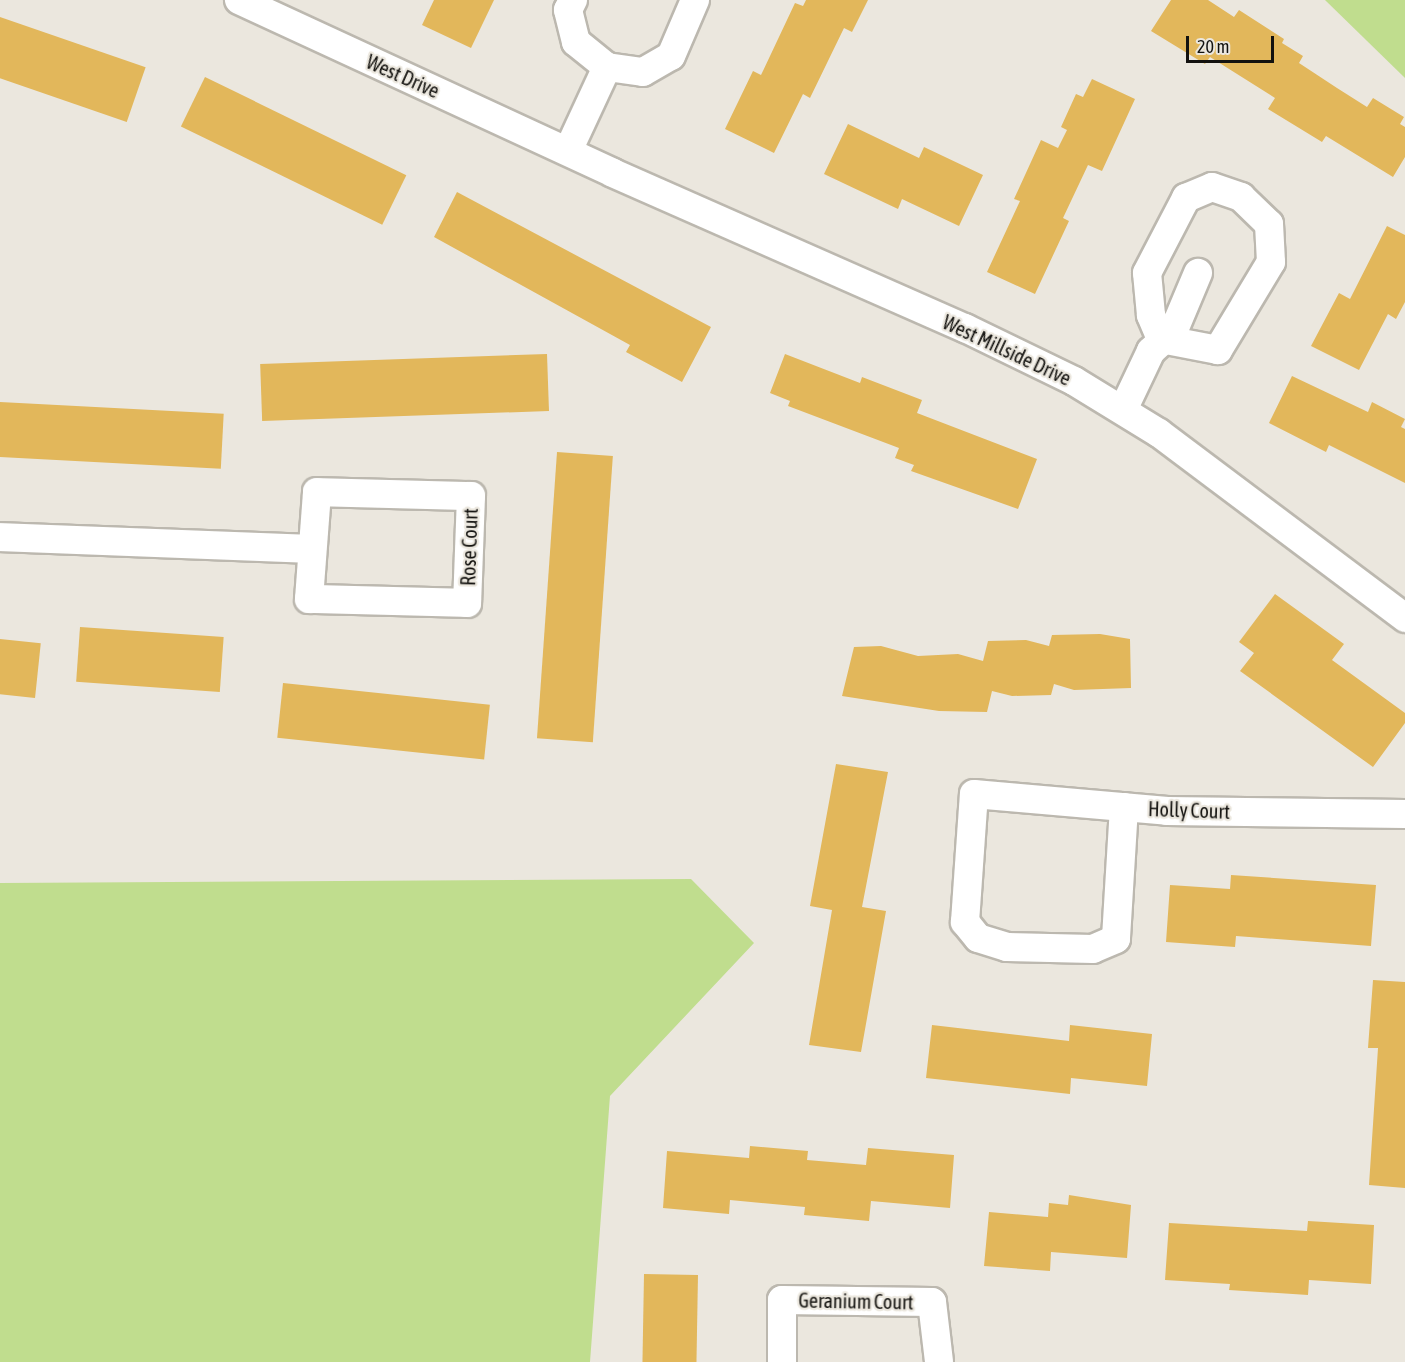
<!DOCTYPE html>
<html>
<head>
<meta charset="utf-8">
<style>
	body { margin:0 }
	#map { position:relative; width:1405px; height:1362px; overflow:hidden; background:#ebe7de; font-family:"Asap Condensed",sans-serif }
	div>[style] { position:absolute }
	.green>* { inset:0; background:#c0dd8e }
	.building>* { inset:0; background:#e2b75b; transform-origin:0 0 }
	.roads { filter:drop-shadow(2px 0 #bcb8af) drop-shadow(-2px 0 #bcb8af) drop-shadow(0 2px #bcb8af) drop-shadow(0 -2px #bcb8af) }
	.minor>* { height:28px; margin:-14px; padding:0 14px; transform-origin:14px; border-radius:14px; background:#fff }
	span { translate:-50% -50%; white-space:nowrap; text-align:center; line-height:1.15; -webkit-text-stroke:4.5px #ebe7de; paint-order:stroke }
	.street-label { font-size:20px; color:#13120f }
	.scale { position:absolute; left:1186px; top:36px; width:88px; height:27px; box-sizing:border-box; border:3px solid #13120f; border-top:0; padding-left:8px; font-size:18px; line-height:21px; white-space:nowrap; color:#13120f; -webkit-text-stroke:4px #ebe7de; paint-order:stroke }
</style>
</head>
<body>
<div id="map">
	<div class="green">
		<i style="clip-path:polygon(1325px 0,1405px 0,1405px 78px)"></i>
		<i style="clip-path:polygon(691px 879px,754px 943px,610px 1096px,590px 1362px,0 1362px,0 883px)"></i>
	</div>
	<div class="building">
		<i style="clip-path:polygon(434px 0,494px 0,471px 48px,422px 25px)"></i>
		<i style="clip-path:polygon(806px 0,868px 0,852px 32px,844px 28px,810px 98px,803px 94px,774px 153px,725px 129px,753px 71px,761px 75px,795px 3px,803px 6px)"></i>
		<i style="clip-path:polygon(1171px 0,1208px 0,1234px 17px,1239px 10px,1284px 39px,1282px 43px,1303px 56px,1299px 63px,1337px 88px,1367px 107px,1373px 98px,1404px 117px,1400px 124px,1405px 127px,1405px 157px,1393px 177px,1326px 136px,1322px 142px,1268px 109px,1275px 98px,1210px 57px,1205px 64px,1151px 31px)"></i>
		<i style="left:0;top:17px;width:154px;height:58px;rotate:19deg"></i>
		<i style="left:205px;top:77px;width:224px;height:55px;rotate:26deg"></i>
		<i style="clip-path:polygon(1092px 79px,1135px 99px,1102px 171px,1088px 165px,1063px 218px,1069px 221px,1035px 294px,987px 272px,1020px 201px,1014px 199px,1041px 140px,1058px 148px,1067px 130px,1061px 127px,1076px 94px,1083px 97px)"></i>
		<i style="clip-path:polygon(848px 124px,919px 158px,924px 147px,983px 175px,959px 226px,902px 199px,898px 209px,824px 174px)"></i>
		<i style="clip-path:polygon(457px 192px,711px 327px,682px 382px,626px 352px,630px 345px,434px 237px)"></i>
		<i style="clip-path:polygon(1387px 226px,1405px 235px,1405px 302px,1396px 319px,1388px 314px,1359px 370px,1311px 346px,1339px 293px,1350px 299px)"></i>
		<i style="left:547px;top:354px;width:57px;height:287px;rotate:88deg"></i>
		<i style="clip-path:polygon(785px 354px,860px 383px,862px 377px,922px 400px,917px 413px,1037px 459px,1018px 509px,911px 471px,914px 465px,895px 458px,899px 448px,788px 406px,790px 401px,770px 393px)"></i>
		<i style="clip-path:polygon(1292px 376px,1368px 412px,1372px 402px,1405px 419px,1401px 427px,1405px 429px,1405px 483px,1329px 445px,1326px 452px,1269px 423px)"></i>
		<i style="left:0;top:402px;width:224px;height:55px;rotate:3deg"></i>
		<i style="left:557px;top:452px;width:56px;height:287px;rotate:4deg"></i>
		<i style="clip-path:polygon(1275px 594px,1344px 644px,1332px 660px,1405px 713px,1405px 723px,1373px 767px,1240px 671px,1254px 653px,1239px 642px)"></i>
		<i style="left:80px;top:627px;width:144px;height:55px;rotate:4deg"></i>
		<i style="clip-path:polygon(1100px 634px,1130px 639px,1131px 688px,1074px 690px,1054px 684px,1051px 695px,1012px 696px,992px 691px,987px 712px,939px 711px,842px 696px,854px 647px,881px 646px,918px 656px,958px 654px,983px 661px,988px 641px,1026px 640px,1049px 646px,1052px 635px)"></i>
		<i style="left:0;top:639px;width:41px;height:55px;rotate:6deg"></i>
		<i style="left:283px;top:683px;width:208px;height:55px;rotate:6deg"></i>
		<i style="clip-path:polygon(836px 764px,888px 772px,862px 907px,886px 911px,861px 1052px,809px 1045px,832px 910px,810px 906px)"></i>
		<i style="clip-path:polygon(1231px 875px,1376px 885px,1371px 946px,1236px 936px,1235px 947px,1166px 942px,1170px 885px,1230px 889px)"></i>
		<i style="clip-path:polygon(1373px 980px,1405px 982px,1405px 1188px,1369px 1185px,1378px 1048px,1368px 1048px)"></i>
		<i style="clip-path:polygon(932px 1025px,1069px 1041px,1070px 1025px,1152px 1034px,1147px 1086px,1071px 1078px,1070px 1094px,926px 1078px)"></i>
		<i style="clip-path:polygon(750px 1146px,808px 1151px,807px 1160px,866px 1165px,868px 1148px,954px 1155px,950px 1208px,871px 1201px,869px 1221px,804px 1215px,805px 1207px,730px 1200px,729px 1214px,663px 1208px,667px 1151px,749px 1158px)"></i>
		<i style="clip-path:polygon(1069px 1195px,1131px 1205px,1127px 1258px,1051px 1252px,1050px 1271px,984px 1266px,989px 1212px,1048px 1217px,1049px 1203px,1068px 1205px)"></i>
		<i style="clip-path:polygon(1308px 1221px,1374px 1225px,1371px 1284px,1309px 1280px,1308px 1295px,1229px 1290px,1230px 1284px,1165px 1280px,1169px 1223px,1307px 1231px)"></i>
		<i style="left:644px;top:1274px;width:54px;height:88px;rotate:1deg"></i>
	</div>
	<div class="roads">
		<div class="minor">
			<i style="left:239px;top:0;width:412px;rotate:24.8deg"></i>
			<i style="left:613px;top:173px;width:385px;rotate:23.8deg"></i>
			<i style="left:965px;top:328px;width:121px;rotate:25.9deg"></i>
			<i style="left:1074px;top:381px;width:100px;rotate:31.5deg"></i>
			<i style="left:1159px;top:433px;width:308px;rotate:36.9deg"></i>
			<i style="left:573px;top:0;width:11px;rotate:117deg"></i>
			<i style="left:568px;top:10px;width:33px;rotate:76deg"></i>
			<i style="left:576px;top:42px;width:40px;rotate:39deg"></i>
			<i style="left:607px;top:67px;width:36px;rotate:8deg"></i>
			<i style="left:643px;top:72px;width:32px;rotate:-30deg"></i>
			<i style="left:671px;top:56px;width:61px;rotate:-66.8deg"></i>
			<i style="left:568px;top:151px;width:93px;rotate:-65.1deg"></i>
			<i style="left:1212px;top:187px;width:31px;rotate:19deg"></i>
			<i style="left:1241px;top:197px;width:39px;rotate:44deg"></i>
			<i style="left:1269px;top:224px;width:38px;rotate:87deg"></i>
			<i style="left:1271px;top:262px;width:103px;rotate:121.1deg"></i>
			<i style="left:1218px;top:350px;width:58px;rotate:-169.1deg"></i>
			<i style="left:1161px;top:339px;width:26px;rotate:-113deg"></i>
			<i style="left:1151px;top:315px;width:42px;rotate:-95.4deg"></i>
			<i style="left:1147px;top:273px;width:85px;rotate:-62.5deg"></i>
			<i style="left:1186px;top:198px;width:28px;rotate:-23deg"></i>
			<i style="left:1123px;top:410px;width:65px;rotate:-64.6deg"></i>
			<i style="left:1151px;top:351px;width:31px;rotate:-42deg"></i>
			<i style="left:1174px;top:330px;width:62px;rotate:-67.2deg"></i>
			<i style="left:317px;top:492px;width:154px;rotate:1.5deg"></i>
			<i style="left:471px;top:496px;width:107px;rotate:92.1deg"></i>
			<i style="left:467px;top:603px;width:158px;rotate:-178.5deg"></i>
			<i style="left:309px;top:599px;width:107px;rotate:-85.7deg"></i>
			<i style="left:0;top:537px;width:312px;rotate:2.2deg"></i>
			<i style="left:1124px;top:807px;width:132px;rotate:93.5deg"></i>
			<i style="left:1116px;top:939px;width:25px;rotate:157deg"></i>
			<i style="left:1093px;top:949px;width:86px;rotate:-178.7deg"></i>
			<i style="left:1007px;top:947px;width:30px;rotate:-163deg"></i>
			<i style="left:978px;top:938px;width:21px;rotate:-129deg"></i>
			<i style="left:965px;top:922px;width:128px;rotate:-86deg"></i>
			<i style="left:974px;top:794px;width:194px;rotate:5deg"></i>
			<i style="left:1167px;top:811px;width:238px;rotate:0.7deg"></i>
			<i style="left:782px;top:1362px;width:62px;rotate:-90deg"></i>
			<i style="left:782px;top:1300px;width:150px;rotate:0.8deg"></i>
			<i style="left:932px;top:1302px;width:60px;rotate:83.3deg"></i>
		</div>
	</div>
	<div class="street-label">
		<span style="left:403px;top:76px;rotate:24deg">West Drive</span>
		<span style="left:1007px;top:350px;rotate:25deg">West Millside Drive</span>
		<span style="left:469px;top:547px;rotate:-88deg">Rose Court</span>
		<span style="left:1189px;top:810px;rotate:2deg">Holly Court</span>
		<span style="left:856px;top:1301px;rotate:1deg">Geranium Court</span>
	</div>
	<div class="scale">20 m</div>
</div>
</body>
</html>
